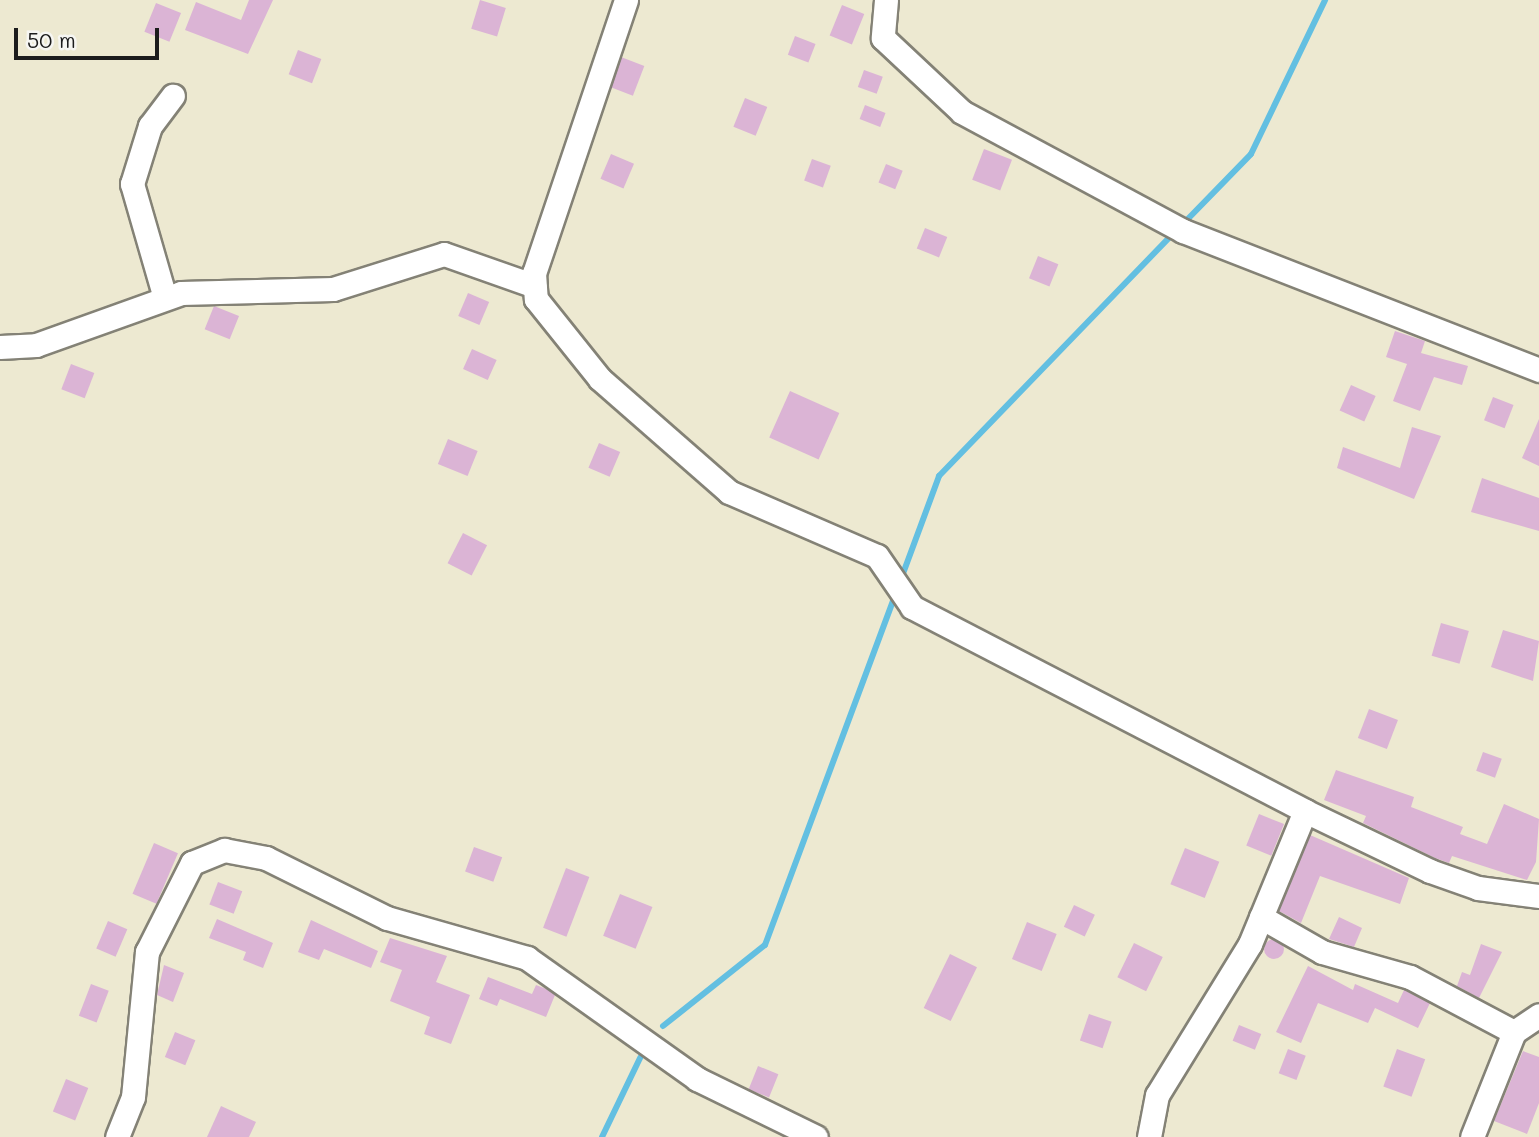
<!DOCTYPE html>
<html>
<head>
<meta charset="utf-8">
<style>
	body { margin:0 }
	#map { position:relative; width:1539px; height:1137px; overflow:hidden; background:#ede9d1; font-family:Mali,sans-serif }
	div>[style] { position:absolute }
	.stream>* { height:6px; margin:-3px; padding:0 3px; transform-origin:3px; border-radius:3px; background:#63bfe1 }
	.building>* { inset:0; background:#dbb4d5; transform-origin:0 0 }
	.round { border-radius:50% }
	.roads { filter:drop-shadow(2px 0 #848276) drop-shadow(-2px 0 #848276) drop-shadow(0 2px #848276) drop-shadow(0 -2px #848276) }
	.street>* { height:23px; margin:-11.5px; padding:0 11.5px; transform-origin:11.5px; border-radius:11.5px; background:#fff }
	span { translate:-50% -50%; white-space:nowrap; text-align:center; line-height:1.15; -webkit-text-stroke:6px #f6f6f2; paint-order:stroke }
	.scale { position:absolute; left:14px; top:28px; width:145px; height:32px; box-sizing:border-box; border:4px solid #1c1c1c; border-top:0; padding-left:9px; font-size:21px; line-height:24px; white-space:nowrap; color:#1c1c1c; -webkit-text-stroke:5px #f6f6f2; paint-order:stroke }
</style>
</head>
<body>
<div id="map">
	<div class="stream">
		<i style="left:1181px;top:226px;width:100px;rotate:-45.8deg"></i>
		<i style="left:1251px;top:154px;width:171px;rotate:-64.3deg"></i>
		<i style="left:901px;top:579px;width:110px;rotate:-69.7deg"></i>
		<i style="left:939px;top:476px;width:338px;rotate:-46deg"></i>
		<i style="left:663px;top:1026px;width:130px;rotate:-38.5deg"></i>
		<i style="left:765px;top:945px;width:376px;rotate:-69.6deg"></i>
		<i style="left:602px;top:1137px;width:88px;rotate:-64.3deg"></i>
	</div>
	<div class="building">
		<i style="clip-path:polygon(249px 0,273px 0,248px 54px,185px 30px,196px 2px,241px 20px)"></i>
		<i style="left:480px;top:0;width:27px;height:30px;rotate:17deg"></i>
		<i style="left:156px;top:3px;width:27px;height:31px;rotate:22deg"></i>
		<i style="left:842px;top:5px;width:24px;height:33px;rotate:22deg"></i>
		<i style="left:795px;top:36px;width:22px;height:20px;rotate:21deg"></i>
		<i style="left:298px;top:50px;width:25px;height:26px;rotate:21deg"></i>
		<i style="left:621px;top:57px;width:25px;height:32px;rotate:21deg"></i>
		<i style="left:864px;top:70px;width:20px;height:18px;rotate:20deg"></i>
		<i style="left:745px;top:98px;width:24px;height:31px;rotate:22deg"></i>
		<i style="left:865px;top:105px;width:22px;height:15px;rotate:21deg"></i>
		<i style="left:984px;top:149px;width:30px;height:33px;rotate:21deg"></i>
		<i style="left:611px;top:154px;width:25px;height:27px;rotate:23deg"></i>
		<i style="left:812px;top:159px;width:20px;height:23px;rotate:20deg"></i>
		<i style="left:886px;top:164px;width:18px;height:20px;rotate:22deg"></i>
		<i style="left:925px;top:228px;width:24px;height:22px;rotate:22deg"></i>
		<i style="left:1038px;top:256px;width:22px;height:24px;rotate:22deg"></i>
		<i style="left:468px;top:293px;width:23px;height:25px;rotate:23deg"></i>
		<i style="left:214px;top:306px;width:27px;height:25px;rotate:22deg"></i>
		<i style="clip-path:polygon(1395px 331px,1425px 341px,1421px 353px,1468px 366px,1462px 385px,1434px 377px,1420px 411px,1393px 401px,1407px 364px,1386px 357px)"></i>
		<i style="left:472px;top:349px;width:27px;height:22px;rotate:24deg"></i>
		<i style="left:71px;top:364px;width:25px;height:27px;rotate:21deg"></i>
		<i style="left:1351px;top:385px;width:27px;height:28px;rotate:24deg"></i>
		<i style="left:790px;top:391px;width:54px;height:51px;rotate:24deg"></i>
		<i style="left:1493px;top:397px;width:22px;height:25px;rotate:21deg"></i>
		<i style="clip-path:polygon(1539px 419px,1539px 466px,1522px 458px)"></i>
		<i style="clip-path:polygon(1412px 427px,1441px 436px,1414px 499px,1337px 468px,1343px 447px,1400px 468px)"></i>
		<i style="left:448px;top:439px;width:32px;height:27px;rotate:22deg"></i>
		<i style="left:599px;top:443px;width:23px;height:27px;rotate:23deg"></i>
		<i style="clip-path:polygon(1482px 478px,1539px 498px,1539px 531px,1471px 512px)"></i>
		<i style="left:463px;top:533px;width:27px;height:34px;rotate:27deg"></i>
		<i style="left:1441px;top:623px;width:29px;height:34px;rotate:16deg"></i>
		<i style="clip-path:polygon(1503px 630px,1539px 641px,1533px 681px,1491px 667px)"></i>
		<i style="left:1369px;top:709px;width:31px;height:31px;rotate:21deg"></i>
		<i style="left:1483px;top:752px;width:20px;height:20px;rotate:20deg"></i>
		<i style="clip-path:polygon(1336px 770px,1414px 797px,1411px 807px,1463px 827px,1460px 834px,1487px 844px,1504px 804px,1539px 819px,1536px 862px,1527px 880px,1452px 856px,1449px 863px,1435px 858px,1363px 823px,1366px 816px,1324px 800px)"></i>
		<i style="left:1259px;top:814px;width:27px;height:34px;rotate:22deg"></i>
		<i style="clip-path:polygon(1310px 835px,1409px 878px,1400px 904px,1320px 876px,1301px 923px,1279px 911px)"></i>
		<i style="left:154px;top:843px;width:26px;height:55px;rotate:23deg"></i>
		<i style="left:474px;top:847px;width:30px;height:26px;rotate:20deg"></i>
		<i style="left:1185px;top:848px;width:37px;height:39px;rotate:22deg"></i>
		<i style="left:566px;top:868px;width:25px;height:64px;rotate:21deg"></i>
		<i style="left:218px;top:882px;width:26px;height:24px;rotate:21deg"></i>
		<i style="left:620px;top:894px;width:35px;height:45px;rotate:22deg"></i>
		<i style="left:1074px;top:905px;width:23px;height:24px;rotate:25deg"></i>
		<i style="clip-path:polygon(1339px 917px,1362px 928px,1354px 947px,1329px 939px)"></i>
		<i style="clip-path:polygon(217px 919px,273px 943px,263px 968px,243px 960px,246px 952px,209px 938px)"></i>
		<i style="clip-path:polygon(311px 920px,378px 951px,371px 968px,324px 949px,319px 960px,298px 952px)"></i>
		<i style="left:108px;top:921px;width:21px;height:30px;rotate:23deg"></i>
		<i style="left:1027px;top:922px;width:32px;height:40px;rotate:22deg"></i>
		<i style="clip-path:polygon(390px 938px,447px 956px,436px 982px,470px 995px,451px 1044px,424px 1034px,430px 1017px,390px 1001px,402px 970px,380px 962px)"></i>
		<i class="round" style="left:1264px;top:939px;width:20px;height:20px"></i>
		<i style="left:1134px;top:943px;width:32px;height:38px;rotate:26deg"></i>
		<i style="clip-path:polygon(1481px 944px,1502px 952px,1479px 998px,1457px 986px,1462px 972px,1470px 975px)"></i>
		<i style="left:950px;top:954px;width:30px;height:60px;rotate:26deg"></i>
		<i style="clip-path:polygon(164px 965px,184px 973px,173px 1002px,157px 995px)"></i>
		<i style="clip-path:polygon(1308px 966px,1353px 990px,1355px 984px,1398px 1003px,1404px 990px,1430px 1003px,1418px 1028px,1375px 1008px,1368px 1023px,1318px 1003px,1301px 1043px,1276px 1032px)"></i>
		<i style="clip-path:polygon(488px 977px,532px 994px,536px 985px,549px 990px,555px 995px,546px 1017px,500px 999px,497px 1006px,479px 999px)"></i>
		<i style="left:91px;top:984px;width:19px;height:34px;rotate:21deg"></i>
		<i style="left:1089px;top:1014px;width:24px;height:28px;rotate:19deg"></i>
		<i style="left:1239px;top:1025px;width:24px;height:17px;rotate:22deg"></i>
		<i style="left:175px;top:1032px;width:22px;height:27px;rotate:22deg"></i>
		<i style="left:1288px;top:1049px;width:19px;height:26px;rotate:21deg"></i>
		<i style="left:1397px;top:1049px;width:30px;height:40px;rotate:20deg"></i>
		<i style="clip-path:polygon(1523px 1051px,1539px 1057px,1539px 1103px,1527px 1134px,1494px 1121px)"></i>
		<i style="left:758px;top:1066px;width:22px;height:25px;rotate:22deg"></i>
		<i style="left:66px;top:1079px;width:24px;height:35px;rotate:22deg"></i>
		<i style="clip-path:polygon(221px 1106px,256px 1122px,249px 1137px,207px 1137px)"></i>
	</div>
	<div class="roads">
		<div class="street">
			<i style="left:626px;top:0;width:288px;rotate:108.6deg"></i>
			<i style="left:534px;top:273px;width:26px;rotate:86deg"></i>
			<i style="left:536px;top:299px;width:102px;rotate:51.3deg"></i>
			<i style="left:600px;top:379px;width:171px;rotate:41.2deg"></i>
			<i style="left:729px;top:492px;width:161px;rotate:23.4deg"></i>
			<i style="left:877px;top:556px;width:62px;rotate:55.5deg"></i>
			<i style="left:912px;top:607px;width:443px;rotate:27.4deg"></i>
			<i style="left:1305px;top:811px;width:144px;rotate:112.5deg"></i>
			<i style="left:1250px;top:944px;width:177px;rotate:121.6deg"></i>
			<i style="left:1157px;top:1095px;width:43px;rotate:100.8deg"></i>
			<i style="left:886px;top:0;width:38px;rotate:95deg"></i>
			<i style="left:883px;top:38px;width:108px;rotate:43.1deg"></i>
			<i style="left:962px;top:112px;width:251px;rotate:28.3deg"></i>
			<i style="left:1183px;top:231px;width:382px;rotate:21.3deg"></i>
			<i style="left:165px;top:298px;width:119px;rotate:-106.1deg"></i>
			<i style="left:132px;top:184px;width:61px;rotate:-72.8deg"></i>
			<i style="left:150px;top:126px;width:38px;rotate:-53deg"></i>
			<i style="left:0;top:347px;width:36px;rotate:-3deg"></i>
			<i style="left:36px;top:345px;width:154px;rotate:-19.7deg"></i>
			<i style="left:181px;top:293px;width:152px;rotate:-1.5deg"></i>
			<i style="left:333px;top:289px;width:116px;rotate:-17.5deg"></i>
			<i style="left:444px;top:254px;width:96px;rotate:19.4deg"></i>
			<i style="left:1305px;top:811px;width:139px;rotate:25.6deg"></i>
			<i style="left:1430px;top:871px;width:51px;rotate:19.5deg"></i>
			<i style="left:1478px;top:888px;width:62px;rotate:7.5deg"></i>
			<i style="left:1261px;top:917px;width:70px;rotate:29.8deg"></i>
			<i style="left:1322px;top:952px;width:91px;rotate:15.9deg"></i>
			<i style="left:1410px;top:977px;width:118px;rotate:27.9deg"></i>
			<i style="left:117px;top:1137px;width:43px;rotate:-68.2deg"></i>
			<i style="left:133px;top:1097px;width:146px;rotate:-84.5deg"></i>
			<i style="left:147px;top:952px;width:100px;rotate:-63.2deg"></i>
			<i style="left:192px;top:863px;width:35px;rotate:-22deg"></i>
			<i style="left:224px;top:850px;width:43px;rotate:10.8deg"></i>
			<i style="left:266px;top:858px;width:135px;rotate:26.4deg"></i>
			<i style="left:387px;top:918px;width:146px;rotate:15.9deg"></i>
			<i style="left:527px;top:958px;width:209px;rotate:35.4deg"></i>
			<i style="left:697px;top:1079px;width:132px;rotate:26deg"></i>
			<i style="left:1472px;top:1137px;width:113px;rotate:-68.2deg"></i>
			<i style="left:1514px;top:1032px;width:30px;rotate:-34deg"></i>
		</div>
	</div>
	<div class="scale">50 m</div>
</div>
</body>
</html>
